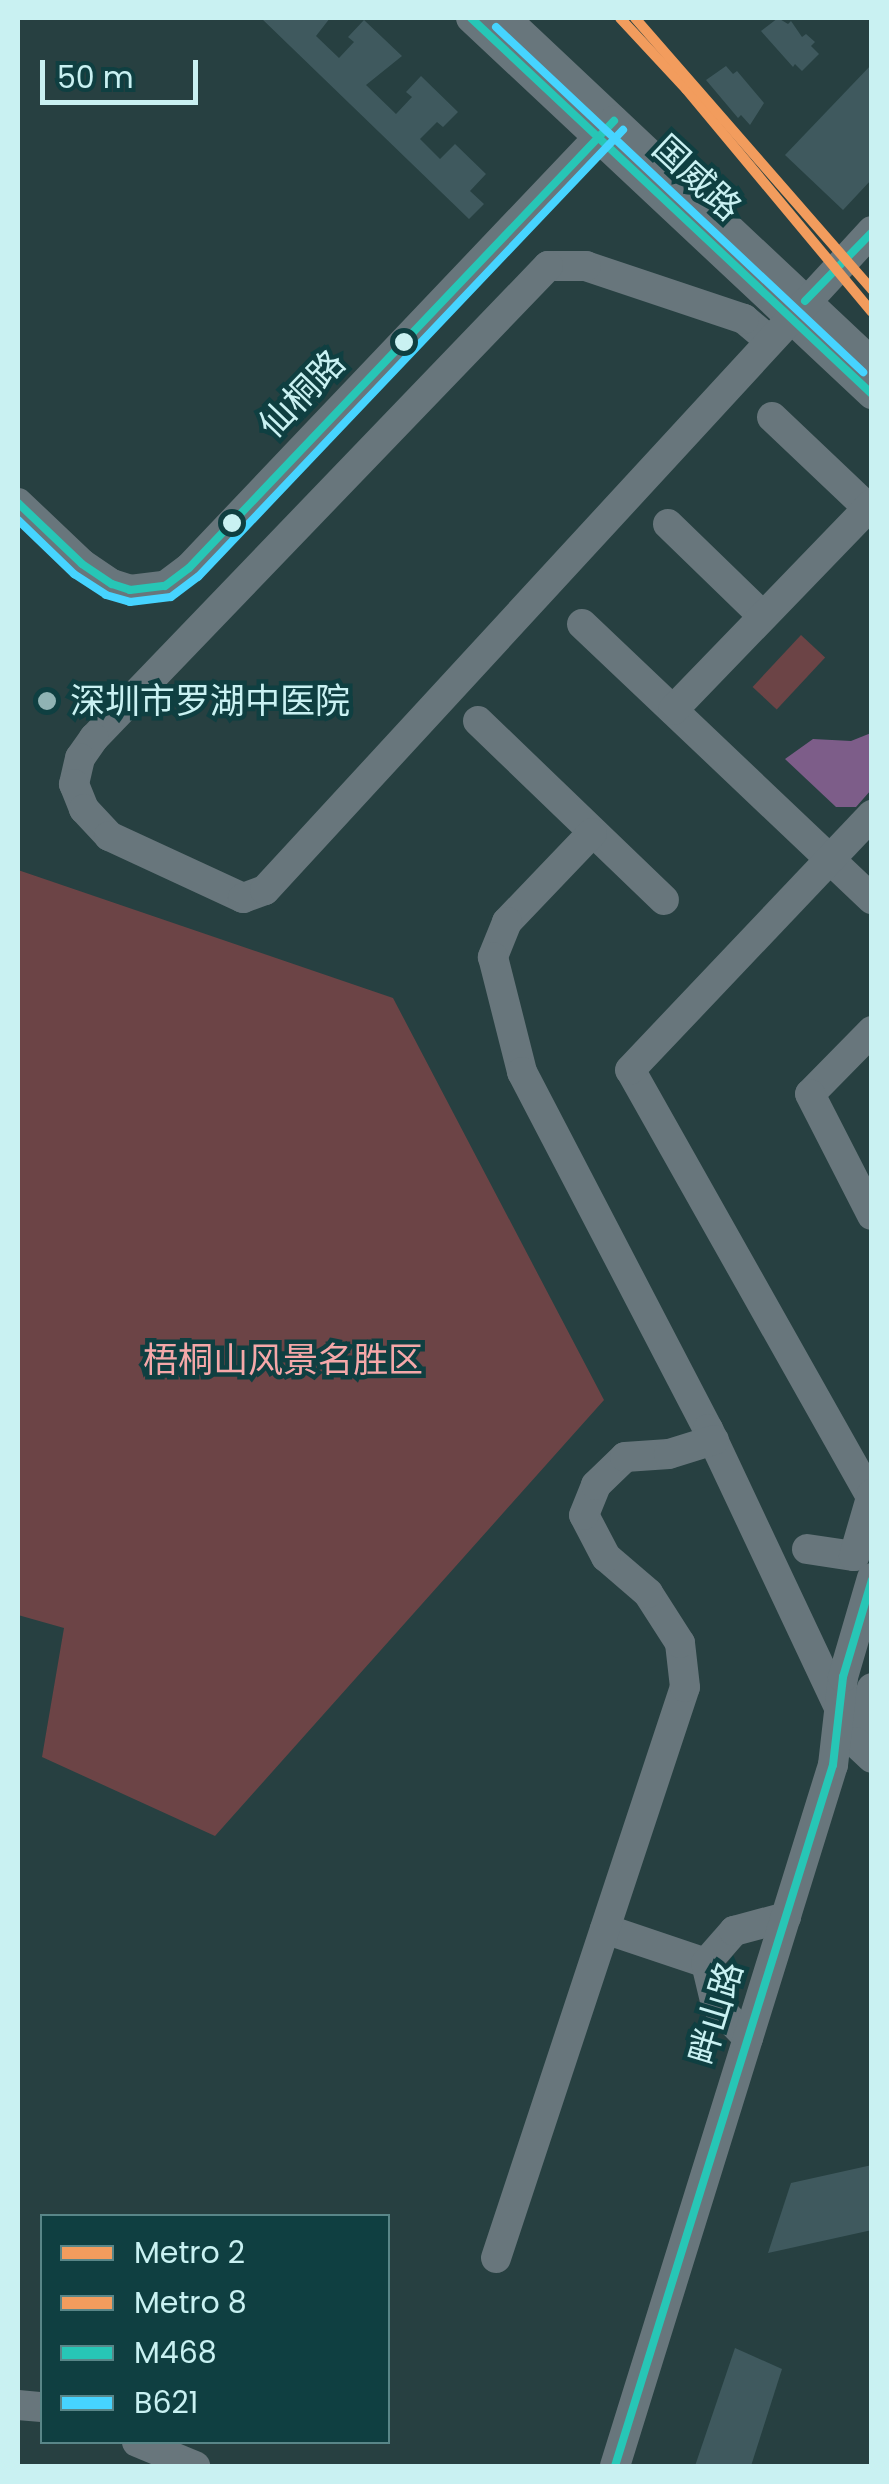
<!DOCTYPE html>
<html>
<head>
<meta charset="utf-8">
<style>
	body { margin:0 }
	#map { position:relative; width:889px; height:2484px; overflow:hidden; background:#274041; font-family:Poppins,"Noto Sans SC",sans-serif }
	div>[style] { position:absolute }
	.green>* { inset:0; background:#6c4446; transform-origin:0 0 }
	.water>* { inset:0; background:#7d5d89 }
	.building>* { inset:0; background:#3f595e }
	.minor>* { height:30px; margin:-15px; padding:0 15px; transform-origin:15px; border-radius:15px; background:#68767c }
	.bus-1>* { height:8px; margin:-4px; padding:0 4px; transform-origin:4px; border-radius:4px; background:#27c6b6 }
	.bus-2>* { height:8px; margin:-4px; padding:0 4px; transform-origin:4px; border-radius:4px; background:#46d4ff }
	.metro-1>* { height:10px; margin:-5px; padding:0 5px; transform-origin:5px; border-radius:5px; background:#f29c5d }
	.metro-2>* { height:10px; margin:-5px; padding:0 5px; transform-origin:5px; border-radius:5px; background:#f29c5d }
	.dots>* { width:28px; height:28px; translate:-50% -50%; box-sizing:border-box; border:5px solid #0f3f41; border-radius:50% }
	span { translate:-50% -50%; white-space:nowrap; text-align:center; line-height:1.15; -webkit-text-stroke:9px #0f3f41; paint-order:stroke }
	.street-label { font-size:35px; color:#c9f1f2 }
	.poi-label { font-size:35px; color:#c9f1f2 }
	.left { translate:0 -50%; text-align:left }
	.park-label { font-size:35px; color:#f5a8a9 }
	.frame { position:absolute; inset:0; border:20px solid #c9f1f2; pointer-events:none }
	.legend { position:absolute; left:40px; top:2214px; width:350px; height:230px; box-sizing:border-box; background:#0f3f41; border:2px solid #598688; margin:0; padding:12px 18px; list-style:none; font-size:30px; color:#c9f1f2 }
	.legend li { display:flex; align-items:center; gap:20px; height:50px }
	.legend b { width:50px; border:2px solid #598688 }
	.scale { position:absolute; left:40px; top:60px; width:158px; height:45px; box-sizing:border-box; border:5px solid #c9f1f2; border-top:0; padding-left:12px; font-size:30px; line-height:35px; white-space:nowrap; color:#c9f1f2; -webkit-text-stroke:8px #0f3f41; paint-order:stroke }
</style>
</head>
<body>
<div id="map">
	<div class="green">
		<i style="left:801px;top:635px;width:33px;height:71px;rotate:43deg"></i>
		<i style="clip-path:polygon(18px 870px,393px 998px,604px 1400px,215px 1836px,42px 1757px,64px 1628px,18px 1615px)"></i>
	</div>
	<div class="water">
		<i style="clip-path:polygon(871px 733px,871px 790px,856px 807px,836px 807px,785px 759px,813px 739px,851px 741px)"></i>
	</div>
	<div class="building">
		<i style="clip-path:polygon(261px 18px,330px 18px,316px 36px,339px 58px,354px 42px,348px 37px,364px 20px,402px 56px,366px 85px,396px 114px,412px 97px,406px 92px,421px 76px,458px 112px,443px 127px,437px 122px,420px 139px,440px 159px,455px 144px,486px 174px,470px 191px,484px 204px,469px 219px)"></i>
		<i style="clip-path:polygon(778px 18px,788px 24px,791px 21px,802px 37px,806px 34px,815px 42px,811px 46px,819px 54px,802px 71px,795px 64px,793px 67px,761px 31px)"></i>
		<i style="clip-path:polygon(872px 64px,872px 179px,843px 210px,785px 155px)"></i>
		<i style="clip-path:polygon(726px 66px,733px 74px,737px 71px,764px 103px,750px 125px,741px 115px,738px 118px,706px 80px)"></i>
		<i style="clip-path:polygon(872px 2165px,872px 2230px,768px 2253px,791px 2183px)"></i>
		<i style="clip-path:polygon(735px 2348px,782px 2369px,751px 2466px,695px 2466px)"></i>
	</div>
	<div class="minor">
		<i style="left:471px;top:18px;width:550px;rotate:43.16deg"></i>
		<i style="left:505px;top:18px;width:504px;rotate:43.23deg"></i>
		<i style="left:769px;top:340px;width:33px;rotate:-140deg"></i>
		<i style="left:744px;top:319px;width:167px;rotate:-161.5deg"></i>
		<i style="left:586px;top:266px;width:38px;rotate:180deg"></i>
		<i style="left:548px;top:266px;width:655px;rotate:133.89deg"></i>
		<i style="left:94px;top:738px;width:24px;rotate:125deg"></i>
		<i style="left:80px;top:758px;width:27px;rotate:103deg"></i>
		<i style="left:74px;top:784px;width:27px;rotate:68deg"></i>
		<i style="left:84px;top:809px;width:37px;rotate:47deg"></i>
		<i style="left:109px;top:836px;width:148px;rotate:24.8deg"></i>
		<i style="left:243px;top:898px;width:23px;rotate:-20deg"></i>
		<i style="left:265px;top:890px;width:896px;rotate:-47.35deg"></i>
		<i style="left:772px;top:417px;width:138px;rotate:43.5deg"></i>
		<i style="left:18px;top:503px;width:88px;rotate:43.6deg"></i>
		<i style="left:82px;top:564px;width:36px;rotate:34deg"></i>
		<i style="left:112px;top:584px;width:19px;rotate:18deg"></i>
		<i style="left:130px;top:590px;width:35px;rotate:-7deg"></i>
		<i style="left:165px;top:586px;width:30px;rotate:-37deg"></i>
		<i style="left:189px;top:568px;width:617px;rotate:-46.45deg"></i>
		<i style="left:668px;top:524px;width:132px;rotate:44.1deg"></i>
		<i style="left:582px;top:624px;width:400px;rotate:43.5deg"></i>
		<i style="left:673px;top:710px;width:286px;rotate:-46deg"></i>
		<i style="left:478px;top:721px;width:258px;rotate:43.9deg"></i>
		<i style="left:592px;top:833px;width:123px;rotate:133.7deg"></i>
		<i style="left:507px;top:922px;width:38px;rotate:112deg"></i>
		<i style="left:493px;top:957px;width:119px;rotate:75.8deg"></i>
		<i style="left:522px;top:1072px;width:403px;rotate:62.5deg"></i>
		<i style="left:708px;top:1429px;width:310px;rotate:64.8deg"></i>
		<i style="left:872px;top:1031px;width:88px;rotate:134.5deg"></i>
		<i style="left:810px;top:1094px;width:136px;rotate:62.9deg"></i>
		<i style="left:871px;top:1497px;width:490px;rotate:-119.4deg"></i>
		<i style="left:630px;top:1070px;width:352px;rotate:-46.5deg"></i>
		<i style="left:807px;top:1549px;width:48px;rotate:8.5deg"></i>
		<i style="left:854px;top:1556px;width:65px;rotate:-73.8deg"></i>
		<i style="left:872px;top:1688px;width:57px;rotate:107.5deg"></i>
		<i style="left:855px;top:1742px;width:23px;rotate:43deg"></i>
		<i style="left:605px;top:1929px;width:107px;rotate:18.6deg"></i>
		<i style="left:748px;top:2038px;width:46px;rotate:-134.1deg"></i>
		<i style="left:716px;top:2005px;width:43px;rotate:-103.4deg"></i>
		<i style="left:706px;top:1963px;width:43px;rotate:-48.8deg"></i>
		<i style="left:734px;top:1931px;width:54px;rotate:-15.1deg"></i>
		<i style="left:496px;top:2258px;width:601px;rotate:-71.69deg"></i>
		<i style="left:685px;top:1687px;width:44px;rotate:-96.5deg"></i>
		<i style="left:680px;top:1643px;width:59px;rotate:-122.6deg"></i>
		<i style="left:648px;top:1593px;width:55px;rotate:-139.4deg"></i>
		<i style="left:606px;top:1557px;width:47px;rotate:-117.6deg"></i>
		<i style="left:584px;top:1515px;width:32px;rotate:-68deg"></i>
		<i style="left:596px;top:1485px;width:40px;rotate:-44deg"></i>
		<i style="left:625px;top:1457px;width:44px;rotate:-3.9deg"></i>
		<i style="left:669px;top:1454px;width:47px;rotate:-17.3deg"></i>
		<i style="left:18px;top:2405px;width:24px;rotate:5deg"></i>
		<i style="left:137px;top:2442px;width:63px;rotate:22.5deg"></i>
		<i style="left:615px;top:2466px;width:734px;rotate:-72.73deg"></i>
		<i style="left:833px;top:1765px;width:89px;rotate:-83.5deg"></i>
		<i style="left:843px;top:1677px;width:103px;rotate:-73.7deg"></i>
	</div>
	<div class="bus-1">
		<i style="left:471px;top:18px;width:550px;rotate:43.16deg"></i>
		<i style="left:805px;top:301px;width:96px;rotate:-45.8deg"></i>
		<i style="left:18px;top:503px;width:88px;rotate:43.6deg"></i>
		<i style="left:82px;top:564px;width:36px;rotate:34deg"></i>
		<i style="left:112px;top:584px;width:19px;rotate:18deg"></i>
		<i style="left:130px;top:590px;width:35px;rotate:-7deg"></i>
		<i style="left:165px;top:586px;width:30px;rotate:-37deg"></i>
		<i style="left:189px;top:568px;width:617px;rotate:-46.45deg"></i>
		<i style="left:615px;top:2466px;width:734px;rotate:-72.73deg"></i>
		<i style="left:833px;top:1765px;width:89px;rotate:-83.5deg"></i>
		<i style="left:843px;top:1677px;width:101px;rotate:-73.4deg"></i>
	</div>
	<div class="bus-2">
		<i style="left:496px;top:27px;width:504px;rotate:43.23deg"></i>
		<i style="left:18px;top:520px;width:78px;rotate:44deg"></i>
		<i style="left:74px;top:574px;width:38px;rotate:33deg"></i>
		<i style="left:106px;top:595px;width:25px;rotate:16deg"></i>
		<i style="left:130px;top:602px;width:41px;rotate:-7deg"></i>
		<i style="left:171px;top:597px;width:34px;rotate:-37deg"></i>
		<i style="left:198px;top:577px;width:617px;rotate:-46.45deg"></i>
	</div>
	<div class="metro-1">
		<i style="left:620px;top:18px;width:97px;rotate:47.1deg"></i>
		<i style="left:686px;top:89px;width:290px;rotate:50.2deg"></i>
	</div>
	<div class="metro-2">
		<i style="left:635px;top:18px;width:361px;rotate:48.9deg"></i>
	</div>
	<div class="dots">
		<i style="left:404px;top:342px;background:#c9f1f2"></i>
		<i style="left:232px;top:523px;background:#c9f1f2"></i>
		<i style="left:47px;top:701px;background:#90b3b4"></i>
	</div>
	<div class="street-label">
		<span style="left:697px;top:178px;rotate:43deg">国威路</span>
		<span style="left:302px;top:394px;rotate:-46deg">仙桐路</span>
		<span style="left:716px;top:2013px;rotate:-73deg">畔山路</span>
	</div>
	<div class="poi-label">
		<span class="left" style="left:70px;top:701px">深圳市罗湖中医院</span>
	</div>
	<div class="park-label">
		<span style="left:283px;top:1360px">梧桐山风景名胜区</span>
	</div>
	<div class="frame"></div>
	<ul class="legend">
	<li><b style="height:12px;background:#f29c5d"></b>Metro 2</li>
	<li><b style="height:12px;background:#f29c5d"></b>Metro 8</li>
	<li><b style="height:12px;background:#27c6b6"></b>M468</li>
	<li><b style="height:12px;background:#46d4ff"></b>B621</li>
	</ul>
	<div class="scale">50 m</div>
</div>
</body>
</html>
